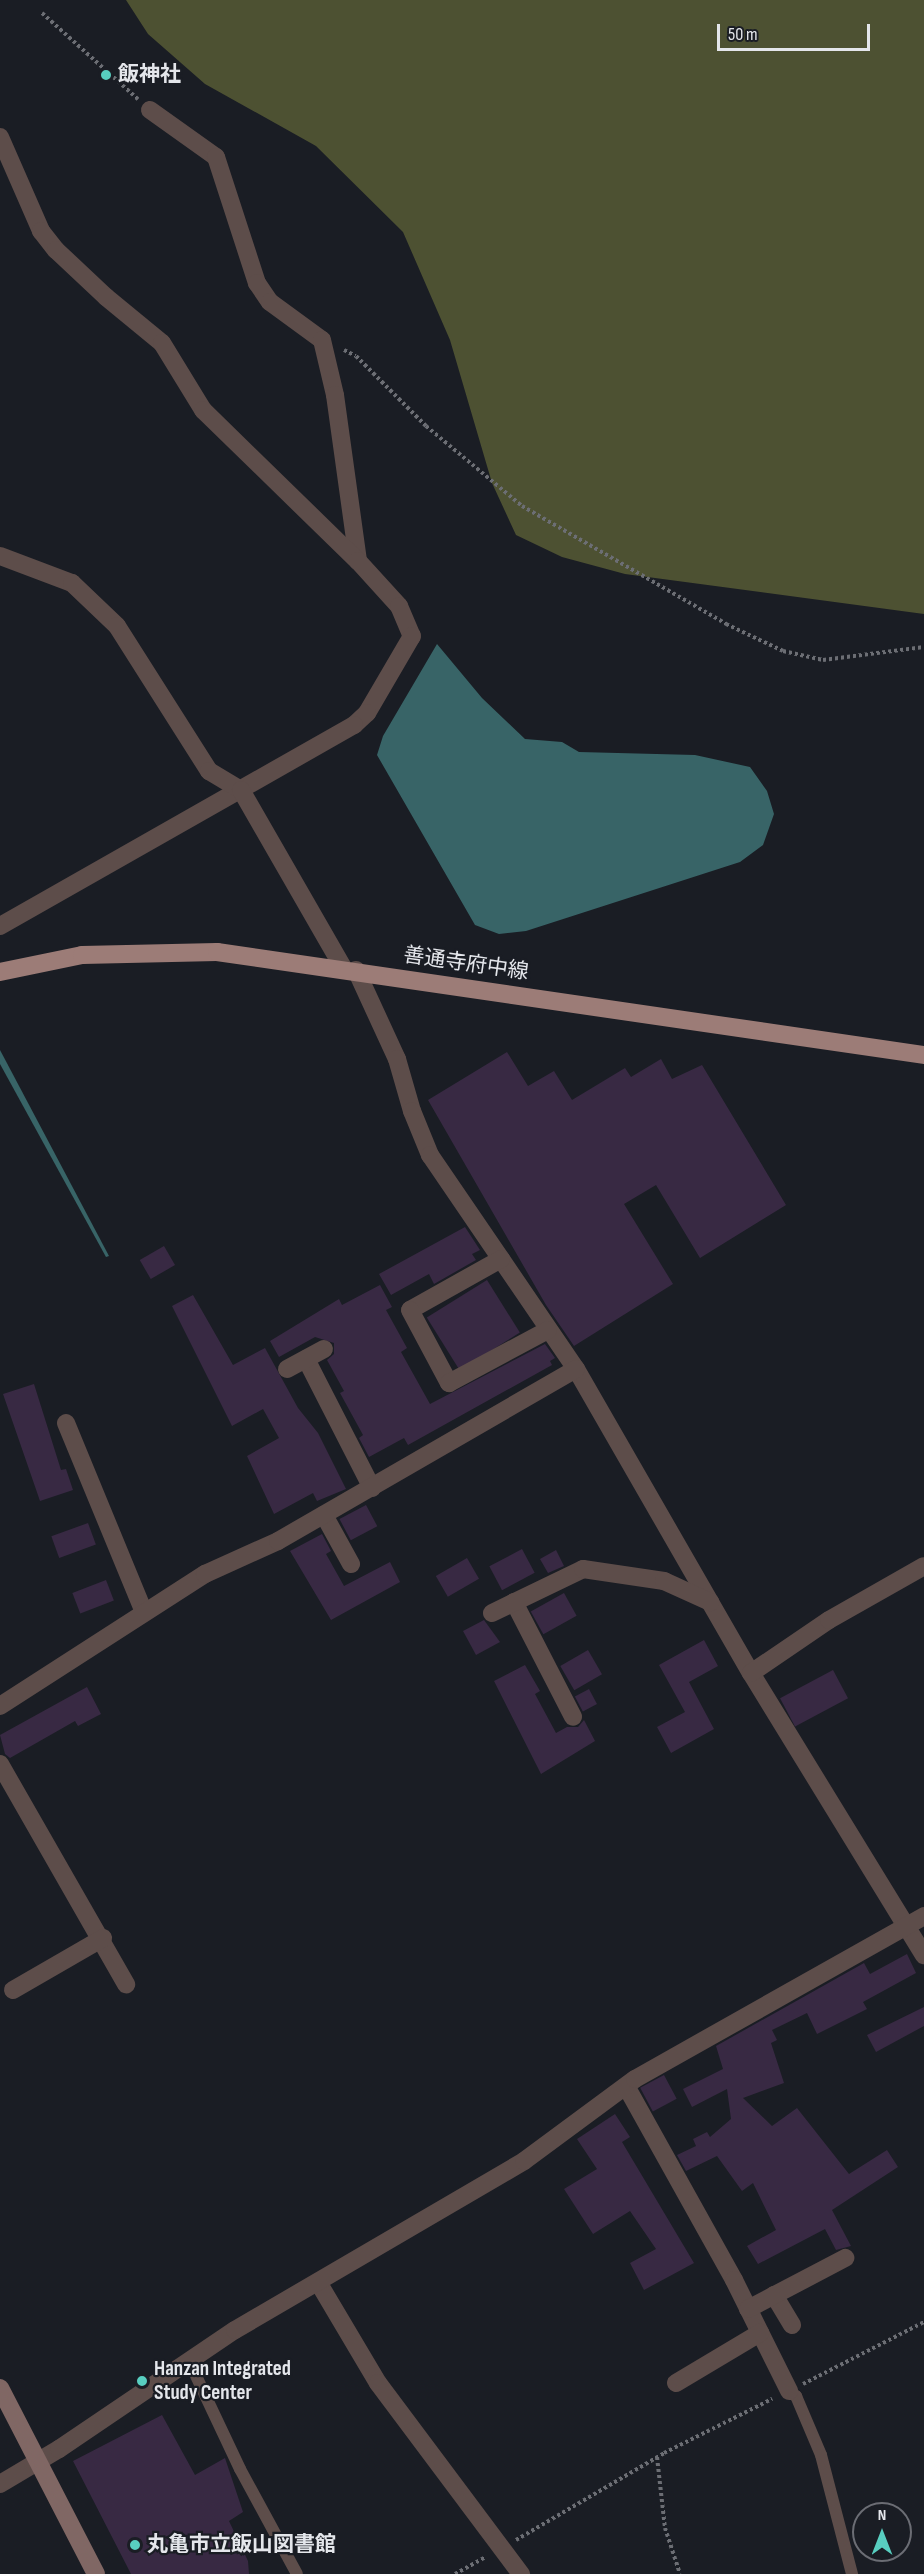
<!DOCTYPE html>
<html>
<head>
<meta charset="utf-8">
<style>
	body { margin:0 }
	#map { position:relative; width:924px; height:2574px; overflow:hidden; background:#1a1d24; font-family:"Sofia Sans Condensed","Noto Sans JP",sans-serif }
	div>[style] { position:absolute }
	.forest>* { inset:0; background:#4d5132 }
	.water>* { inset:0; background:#386467 }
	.building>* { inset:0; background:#382943; transform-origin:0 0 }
	.path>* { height:4px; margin-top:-2px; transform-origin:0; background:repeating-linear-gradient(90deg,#6c6e74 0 3px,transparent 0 6px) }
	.lane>* { height:12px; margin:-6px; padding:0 6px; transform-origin:6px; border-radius:6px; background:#5d4d4a }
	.street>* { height:18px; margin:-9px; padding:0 9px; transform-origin:9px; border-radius:9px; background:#5d4d4a }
	.secondary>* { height:18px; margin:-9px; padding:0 9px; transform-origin:9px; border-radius:9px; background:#806764 }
	.primary>* { height:18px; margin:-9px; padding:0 9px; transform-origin:9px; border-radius:9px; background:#9c7c77 }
	.dots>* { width:16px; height:16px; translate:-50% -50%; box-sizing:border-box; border:3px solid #1a1d24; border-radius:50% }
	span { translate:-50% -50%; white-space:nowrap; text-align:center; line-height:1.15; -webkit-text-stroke:4.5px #1a1d24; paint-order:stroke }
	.poi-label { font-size:21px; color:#e4e6eb; font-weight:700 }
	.left { translate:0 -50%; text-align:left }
	.street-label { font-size:21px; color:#e4e6eb }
	.north { position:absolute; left:852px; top:2502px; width:60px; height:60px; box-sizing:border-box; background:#1a1d24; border:2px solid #6b6d74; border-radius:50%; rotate:0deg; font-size:16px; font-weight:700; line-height:24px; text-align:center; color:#e4e6eb }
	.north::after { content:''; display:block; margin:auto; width:21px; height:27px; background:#58cec0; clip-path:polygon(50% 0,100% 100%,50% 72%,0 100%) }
	.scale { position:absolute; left:717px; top:24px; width:153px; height:27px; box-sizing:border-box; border:3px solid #e4e6eb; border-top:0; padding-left:8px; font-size:18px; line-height:21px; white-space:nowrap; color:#e4e6eb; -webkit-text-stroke:4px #1a1d24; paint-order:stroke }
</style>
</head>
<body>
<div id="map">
	<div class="forest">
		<i style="clip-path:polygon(126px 0,924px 0,924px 614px,625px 574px,562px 557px,516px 535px,492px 483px,450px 340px,403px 232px,316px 146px,205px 84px,148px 34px)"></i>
	</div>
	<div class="water">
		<i style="clip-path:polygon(437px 644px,482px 698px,525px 739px,562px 742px,579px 752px,695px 755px,750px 767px,767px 791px,774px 814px,763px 845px,740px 862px,526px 931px,499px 934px,475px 925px,377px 755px,383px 736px)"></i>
		<i style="clip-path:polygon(0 1050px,109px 1256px,106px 1257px,0 1064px)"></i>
	</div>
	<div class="building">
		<i style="clip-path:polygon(507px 1052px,528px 1086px,554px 1071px,572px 1100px,625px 1068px,631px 1077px,661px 1059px,672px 1079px,702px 1065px,786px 1205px,700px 1258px,656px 1185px,624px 1204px,673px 1284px,574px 1346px,546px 1305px,428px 1100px)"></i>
		<i style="clip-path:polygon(465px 1227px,480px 1250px,472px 1254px,476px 1260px,434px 1284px,429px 1274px,391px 1295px,379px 1274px)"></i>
		<i style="left:164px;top:1246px;width:22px;height:28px;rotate:60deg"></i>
		<i style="left:487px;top:1280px;width:62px;height:71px;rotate:58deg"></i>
		<i style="clip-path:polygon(380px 1285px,392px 1307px,386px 1310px,407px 1348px,401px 1352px,430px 1404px,545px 1344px,555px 1358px,550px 1361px,552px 1365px,408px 1445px,404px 1438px,369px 1457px,359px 1438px,363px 1435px,340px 1393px,344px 1391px,327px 1360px,334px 1354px,334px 1343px,315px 1337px,279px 1357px,270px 1341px,339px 1299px,342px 1305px)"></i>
		<i style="clip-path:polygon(193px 1295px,233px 1365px,265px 1348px,298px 1408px,318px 1433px,346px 1489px,317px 1501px,313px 1493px,274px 1514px,247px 1456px,279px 1438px,263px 1409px,232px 1426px,172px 1306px)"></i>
		<i style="clip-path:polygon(34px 1384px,61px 1470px,66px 1469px,73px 1490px,40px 1501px,3px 1394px)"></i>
		<i style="left:366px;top:1505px;width:24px;height:30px;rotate:62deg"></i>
		<i style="left:88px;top:1523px;width:23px;height:39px;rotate:70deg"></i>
		<i style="clip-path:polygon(322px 1534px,331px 1551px,326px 1554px,344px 1586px,390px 1562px,400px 1582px,331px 1620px,290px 1551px)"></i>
		<i style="left:522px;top:1549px;width:27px;height:37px;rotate:62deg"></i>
		<i style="clip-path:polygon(556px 1550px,564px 1566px,548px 1573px,540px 1559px)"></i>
		<i style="left:467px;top:1558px;width:24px;height:36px;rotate:60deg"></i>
		<i style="left:106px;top:1580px;width:22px;height:36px;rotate:69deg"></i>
		<i style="left:564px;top:1593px;width:26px;height:38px;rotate:61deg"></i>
		<i style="clip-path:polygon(484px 1620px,500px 1642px,476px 1655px,463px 1631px)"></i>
		<i style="clip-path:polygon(704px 1640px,718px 1666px,689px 1682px,714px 1729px,671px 1753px,657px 1727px,685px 1712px,659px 1665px)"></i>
		<i style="left:588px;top:1650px;width:28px;height:32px;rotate:60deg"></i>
		<i style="clip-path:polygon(525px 1665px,540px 1691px,535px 1694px,556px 1733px,567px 1727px,578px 1727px,584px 1720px,595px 1741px,541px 1774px,494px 1681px)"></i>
		<i style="left:833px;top:1670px;width:32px;height:60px;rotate:62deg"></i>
		<i style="clip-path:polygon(87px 1687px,101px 1714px,78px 1726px,75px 1721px,10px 1758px,5px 1754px,0 1735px)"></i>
		<i style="left:589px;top:1689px;width:17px;height:16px;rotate:62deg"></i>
		<i style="clip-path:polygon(907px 1954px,916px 1973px,863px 2002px,867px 2009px,817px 2034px,807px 2013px,772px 2030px,777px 2040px,771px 2043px,784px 2083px,743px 2098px,772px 2126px,797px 2108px,849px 2174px,887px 2150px,898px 2167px,832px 2210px,851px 2246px,836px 2250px,825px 2229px,758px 2264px,747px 2246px,776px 2230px,753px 2183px,742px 2191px,717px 2156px,686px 2171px,677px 2155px,696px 2146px,693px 2139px,707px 2132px,710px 2137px,731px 2119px,727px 2089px,692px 2107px,683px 2089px,723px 2069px,716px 2046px,864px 1963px,870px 1974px)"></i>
		<i style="clip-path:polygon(924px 2007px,924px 2026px,876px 2052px,867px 2035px)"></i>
		<i style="left:664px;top:2075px;width:27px;height:27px;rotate:62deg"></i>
		<i style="clip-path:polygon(615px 2114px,630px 2137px,622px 2142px,694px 2263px,644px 2290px,630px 2263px,656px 2249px,630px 2211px,593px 2234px,564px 2189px,597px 2169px,577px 2139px)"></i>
		<i style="clip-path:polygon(162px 2415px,195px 2475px,225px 2458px,243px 2512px,229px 2521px,248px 2561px,249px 2574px,131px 2574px,73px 2461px)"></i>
	</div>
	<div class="path">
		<i style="left:42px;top:13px;width:129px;rotate:41.9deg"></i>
		<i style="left:344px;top:350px;width:13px;rotate:27deg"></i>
		<i style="left:356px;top:356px;width:99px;rotate:45deg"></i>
		<i style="left:426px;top:426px;width:125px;rotate:39.8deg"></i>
		<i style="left:522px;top:506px;width:236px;rotate:30deg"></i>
		<i style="left:726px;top:624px;width:63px;rotate:25.3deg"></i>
		<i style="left:783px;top:651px;width:41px;rotate:12.7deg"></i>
		<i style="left:823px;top:660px;width:102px;rotate:-7.3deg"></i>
		<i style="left:803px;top:2384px;width:136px;rotate:-27.1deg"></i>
		<i style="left:657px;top:2457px;width:71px;rotate:83.6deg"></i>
		<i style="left:665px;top:2528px;width:48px;rotate:71.9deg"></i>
		<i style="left:516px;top:2540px;width:172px;rotate:-30.4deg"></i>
		<i style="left:664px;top:2453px;width:121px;rotate:-26.6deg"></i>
		<i style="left:455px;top:2574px;width:35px;rotate:-29deg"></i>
	</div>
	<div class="lane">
		<i style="left:189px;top:2361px;width:119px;rotate:64.7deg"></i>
		<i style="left:240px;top:2469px;width:119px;rotate:61.5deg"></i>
		<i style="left:789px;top:2391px;width:9px;rotate:36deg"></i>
		<i style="left:796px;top:2396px;width:64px;rotate:67deg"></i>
		<i style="left:821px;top:2455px;width:123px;rotate:75.4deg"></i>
	</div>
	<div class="street">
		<i style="left:150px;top:110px;width:81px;rotate:35.5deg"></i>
		<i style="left:216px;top:157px;width:133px;rotate:72deg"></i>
		<i style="left:257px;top:283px;width:23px;rotate:56deg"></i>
		<i style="left:270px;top:302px;width:64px;rotate:36.2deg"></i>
		<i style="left:322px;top:340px;width:57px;rotate:76.7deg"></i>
		<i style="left:335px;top:395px;width:168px;rotate:82.1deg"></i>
		<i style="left:0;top:137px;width:103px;rotate:66.4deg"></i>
		<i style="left:41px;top:231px;width:24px;rotate:52deg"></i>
		<i style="left:56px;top:250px;width:69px;rotate:43.2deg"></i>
		<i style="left:106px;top:297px;width:72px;rotate:39.4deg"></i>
		<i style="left:162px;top:343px;width:79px;rotate:58.5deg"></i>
		<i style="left:203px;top:410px;width:216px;rotate:44.3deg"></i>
		<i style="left:358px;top:561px;width:61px;rotate:47.7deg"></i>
		<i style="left:399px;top:606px;width:33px;rotate:67deg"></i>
		<i style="left:412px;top:636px;width:89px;rotate:120.3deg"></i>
		<i style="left:367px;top:713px;width:18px;rotate:137deg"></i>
		<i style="left:354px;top:725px;width:407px;rotate:150.4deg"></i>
		<i style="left:0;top:556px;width:77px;rotate:20.6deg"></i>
		<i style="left:72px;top:583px;width:62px;rotate:43.7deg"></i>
		<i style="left:117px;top:626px;width:172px;rotate:57.6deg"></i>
		<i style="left:209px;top:771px;width:37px;rotate:31deg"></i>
		<i style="left:241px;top:790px;width:207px;rotate:60.1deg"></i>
		<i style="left:356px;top:970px;width:98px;rotate:65.3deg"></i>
		<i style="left:397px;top:1059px;width:54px;rotate:73.9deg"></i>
		<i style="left:412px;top:1111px;width:48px;rotate:67.8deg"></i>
		<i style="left:430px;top:1155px;width:259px;rotate:55.7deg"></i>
		<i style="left:576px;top:1369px;width:351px;rotate:60.1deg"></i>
		<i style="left:751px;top:1673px;width:331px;rotate:58.5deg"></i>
		<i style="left:501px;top:1259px;width:104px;rotate:150.7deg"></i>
		<i style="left:410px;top:1310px;width:83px;rotate:61.9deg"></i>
		<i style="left:449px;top:1383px;width:112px;rotate:-28.2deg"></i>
		<i style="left:306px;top:1359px;width:145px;rotate:62.9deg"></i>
		<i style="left:287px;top:1369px;width:42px;rotate:-28.4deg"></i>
		<i style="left:66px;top:1423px;width:204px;rotate:67.6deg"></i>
		<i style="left:324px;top:1515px;width:56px;rotate:61.1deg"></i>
		<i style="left:514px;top:1602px;width:129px;rotate:62.8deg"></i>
		<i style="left:492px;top:1613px;width:101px;rotate:-25.8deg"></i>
		<i style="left:583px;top:1569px;width:82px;rotate:8.4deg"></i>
		<i style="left:664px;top:1581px;width:51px;rotate:24.5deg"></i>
		<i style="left:751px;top:1673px;width:94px;rotate:-34.2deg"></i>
		<i style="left:829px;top:1620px;width:109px;rotate:-29.6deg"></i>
		<i style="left:0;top:1706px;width:244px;rotate:-32.8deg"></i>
		<i style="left:205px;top:1574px;width:80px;rotate:-24.3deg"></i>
		<i style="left:278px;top:1541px;width:344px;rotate:-30deg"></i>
		<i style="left:0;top:1764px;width:254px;rotate:60.2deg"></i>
		<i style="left:13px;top:1990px;width:104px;rotate:-30deg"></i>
		<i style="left:626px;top:2086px;width:222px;rotate:60.9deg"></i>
		<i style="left:734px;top:2280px;width:124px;rotate:63.6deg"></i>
		<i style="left:318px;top:2282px;width:117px;rotate:59.3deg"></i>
		<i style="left:378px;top:2383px;width:239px;rotate:53.2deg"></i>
		<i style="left:774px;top:2295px;width:35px;rotate:59deg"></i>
		<i style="left:748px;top:2309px;width:110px;rotate:-27.7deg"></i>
		<i style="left:676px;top:2383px;width:98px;rotate:-30.8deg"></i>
		<i style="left:0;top:2484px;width:69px;rotate:-30.7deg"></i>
		<i style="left:59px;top:2449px;width:212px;rotate:-34.1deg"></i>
		<i style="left:235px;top:2330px;width:335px;rotate:-30.3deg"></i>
		<i style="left:524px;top:2161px;width:138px;rotate:-36.5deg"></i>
		<i style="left:635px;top:2079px;width:332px;rotate:-29.4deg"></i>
	</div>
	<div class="secondary">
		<i style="left:0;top:2388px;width:209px;rotate:62.7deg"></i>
	</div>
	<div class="primary">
		<i style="left:0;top:972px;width:84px;rotate:-11.7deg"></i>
		<i style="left:82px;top:955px;width:135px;rotate:-1.3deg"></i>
		<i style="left:217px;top:952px;width:714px;rotate:8.29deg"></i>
	</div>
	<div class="dots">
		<i style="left:106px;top:75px;background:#58cec0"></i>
		<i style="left:142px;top:2381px;background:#58cec0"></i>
		<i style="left:135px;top:2545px;background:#58cec0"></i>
	</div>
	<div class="poi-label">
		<span class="left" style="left:118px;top:75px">飯神社</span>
		<span class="left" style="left:154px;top:2381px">Hanzan Integrated<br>Study Center</span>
		<span class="left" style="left:147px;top:2545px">丸亀市立飯山図書館</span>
	</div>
	<div class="street-label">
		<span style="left:466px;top:964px;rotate:8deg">善通寺府中線</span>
	</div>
	<div class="north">N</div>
	<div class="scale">50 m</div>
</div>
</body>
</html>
